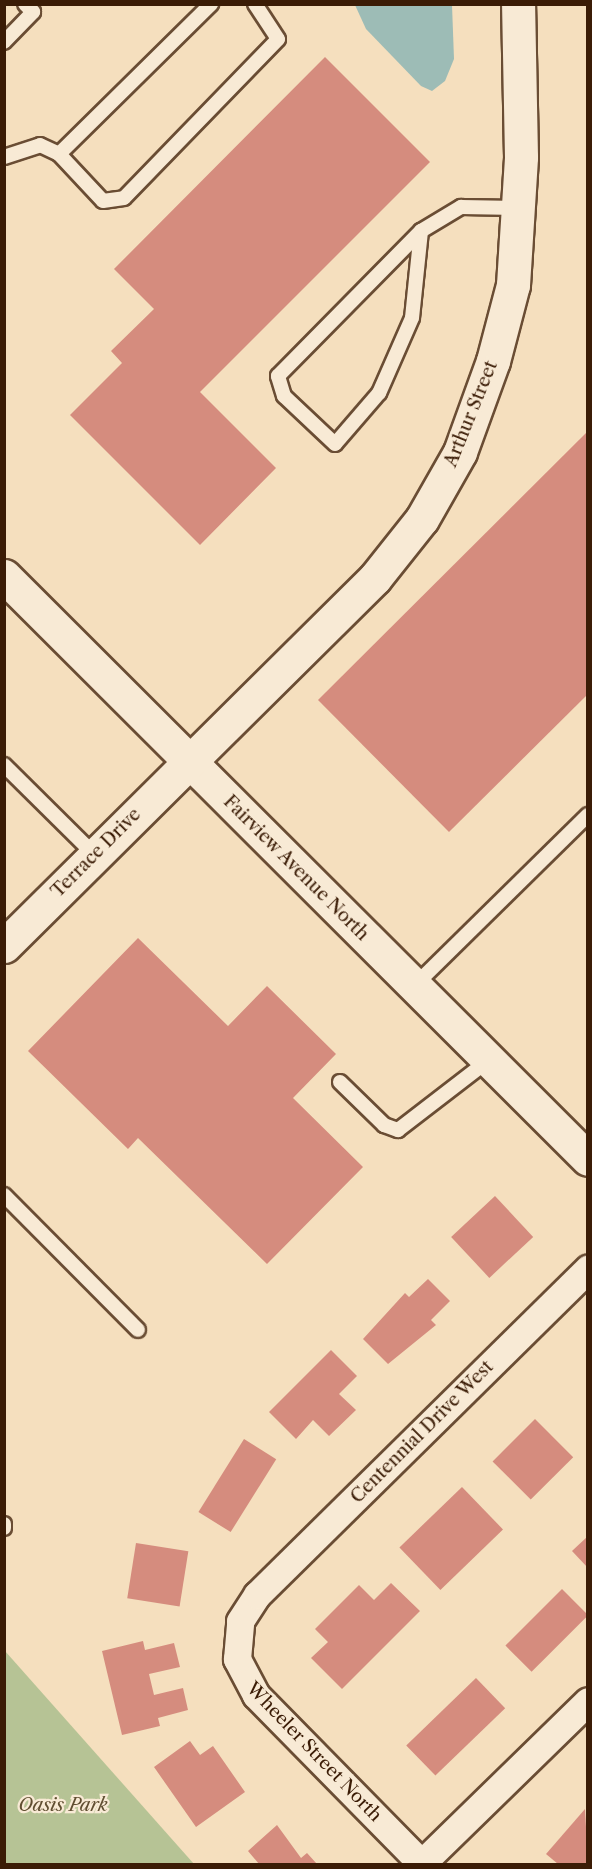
<!DOCTYPE html>
<html>
<head>
<meta charset="utf-8">
<style>
	body { margin:0 }
	#map { position:relative; width:592px; height:1869px; overflow:hidden; background:#f5dfbe; font-family:"Libre Caslon Text",serif }
	div>[style] { position:absolute }
	.green>* { inset:0; background:#b6c395 }
	.water>* { inset:0; background:#9dbcb6 }
	.building>* { inset:0; background:#d58c7e; transform-origin:0 0 }
	.roads { filter:drop-shadow(2px 0 #6a4d34) drop-shadow(-2px 0 #6a4d34) drop-shadow(0 2px #6a4d34) drop-shadow(0 -2px #6a4d34) }
	.lane>* { height:14px; margin:-7px; padding:0 7px; transform-origin:7px; border-radius:7px; background:#f8ead5 }
	.street>* { height:27px; margin:-13.5px; padding:0 13.5px; transform-origin:13.5px; border-radius:13.5px; background:#f8ead5 }
	.secondary>* { height:33px; margin:-16.5px; padding:0 16.5px; transform-origin:16.5px; border-radius:16.5px; background:#f8ead5 }
	span { translate:-50% -50%; white-space:nowrap; text-align:center; line-height:1.15; -webkit-text-stroke:4.5px #f8ead5; paint-order:stroke }
	.street-label { font-size:18px; color:#3b1c06 }
	.park-label { font-size:18px; color:#604e31; font-style:italic }
	.frame { position:absolute; inset:0; border:6px solid #3b1c06; pointer-events:none }
</style>
</head>
<body>
<div id="map">
	<div class="green">
		<i style="clip-path:polygon(4px 1651px,5px 1651px,194px 1864px,5px 1864px)"></i>
	</div>
	<div class="water">
		<i style="clip-path:polygon(355px 5px,452px 5px,454px 59px,445px 81px,432px 91px,421px 86px,366px 29px)"></i>
	</div>
	<div class="building">
		<i style="clip-path:polygon(325px 57px,430px 162px,200px 392px,276px 468px,200px 545px,70px 415px,122px 363px,111px 351px,154px 309px,114px 269px)"></i>
		<i style="clip-path:polygon(588px 431px,588px 694px,449px 832px,318px 700px)"></i>
		<i style="clip-path:polygon(138px 938px,228px 1026px,267px 986px,336px 1054px,293px 1098px,363px 1167px,267px 1264px,138px 1138px,128px 1149px,28px 1051px)"></i>
		<i style="left:495px;top:1196px;width:56px;height:60px;rotate:47deg"></i>
		<i style="clip-path:polygon(428px 1279px,450px 1301px,431px 1320px,436px 1325px,388px 1364px,363px 1339px,405px 1293px,409px 1297px)"></i>
		<i style="clip-path:polygon(331px 1350px,357px 1376px,339px 1394px,356px 1410px,329px 1436px,313px 1420px,296px 1439px,269px 1412px)"></i>
		<i style="left:535px;top:1419px;width:54px;height:60px;rotate:45deg"></i>
		<i style="left:244px;top:1439px;width:38px;height:86px;rotate:32deg"></i>
		<i style="left:462px;top:1487px;width:59px;height:87px;rotate:46deg"></i>
		<i style="clip-path:polygon(588px 1536px,588px 1568px,572px 1551px)"></i>
		<i style="left:136px;top:1543px;width:53px;height:56px;rotate:9deg"></i>
		<i style="clip-path:polygon(391px 1583px,420px 1611px,342px 1689px,311px 1658px,328px 1642px,315px 1629px,359px 1585px,374px 1600px)"></i>
		<i style="left:562px;top:1589px;width:37px;height:80px;rotate:45deg"></i>
		<i style="clip-path:polygon(143px 1641px,145px 1650px,174px 1643px,180px 1667px,149px 1674px,154px 1695px,183px 1688px,188px 1710px,158px 1718px,160px 1726px,122px 1735px,102px 1651px)"></i>
		<i style="left:476px;top:1678px;width:42px;height:97px;rotate:46deg"></i>
		<i style="clip-path:polygon(190px 1741px,200px 1755px,213px 1746px,245px 1792px,196px 1827px,154px 1767px)"></i>
		<i style="clip-path:polygon(585px 1809px,588px 1864px,558px 1864px,546px 1854px)"></i>
		<i style="clip-path:polygon(277px 1825px,301px 1858px,307px 1853px,317px 1864px,259px 1864px,248px 1851px)"></i>
	</div>
	<div class="roads">
		<div class="lane">
			<i style="left:4px;top:42px;width:42px;rotate:-46deg"></i>
			<i style="left:33px;top:12px;width:11px;rotate:-135deg"></i>
			<i style="left:59px;top:154px;width:214px;rotate:-44.6deg"></i>
			<i style="left:4px;top:157px;width:38px;rotate:-18deg"></i>
			<i style="left:40px;top:145px;width:21px;rotate:25deg"></i>
			<i style="left:59px;top:154px;width:64px;rotate:46.9deg"></i>
			<i style="left:103px;top:201px;width:21px;rotate:-8deg"></i>
			<i style="left:124px;top:198px;width:221px;rotate:-45.9deg"></i>
			<i style="left:278px;top:39px;width:42px;rotate:-123.3deg"></i>
			<i style="left:421px;top:231px;width:87px;rotate:95.9deg"></i>
			<i style="left:412px;top:318px;width:82px;rotate:113.7deg"></i>
			<i style="left:379px;top:393px;width:67px;rotate:130.8deg"></i>
			<i style="left:335px;top:444px;width:70px;rotate:-136.7deg"></i>
			<i style="left:284px;top:396px;width:21px;rotate:-107deg"></i>
			<i style="left:278px;top:376px;width:204px;rotate:-45.4deg"></i>
			<i style="left:421px;top:231px;width:47px;rotate:-31deg"></i>
			<i style="left:461px;top:207px;width:57px;rotate:1deg"></i>
			<i style="left:4px;top:765px;width:128px;rotate:44.7deg"></i>
			<i style="left:414px;top:986px;width:244px;rotate:-44.5deg"></i>
			<i style="left:340px;top:1082px;width:62px;rotate:44.3deg"></i>
			<i style="left:384px;top:1125px;width:15px;rotate:20deg"></i>
			<i style="left:398px;top:1130px;width:115px;rotate:-37.6deg"></i>
			<i style="left:4px;top:1195px;width:190px;rotate:45.2deg"></i>
			<i style="left:4px;top:1524px;width:4px;rotate:90deg"></i>
		</div>
		<div class="street">
			<i style="left:421px;top:1864px;width:233px;rotate:-44.3deg"></i>
			<i style="left:422px;top:1864px;width:237px;rotate:-134.5deg"></i>
			<i style="left:256px;top:1695px;width:41px;rotate:-117.8deg"></i>
			<i style="left:237px;top:1659px;width:38px;rotate:-85deg"></i>
			<i style="left:240px;top:1621px;width:31px;rotate:-57deg"></i>
			<i style="left:257px;top:1595px;width:465px;rotate:-44.6deg"></i>
		</div>
		<div class="secondary">
			<i style="left:4px;top:576px;width:825px;rotate:44.95deg"></i>
			<i style="left:4px;top:946px;width:523px;rotate:-44.77deg"></i>
			<i style="left:375px;top:578px;width:75px;rotate:-51.5deg"></i>
			<i style="left:422px;top:519px;width:77px;rotate:-60.4deg"></i>
			<i style="left:460px;top:452px;width:97px;rotate:-70.1deg"></i>
			<i style="left:493px;top:361px;width:79px;rotate:-75.3deg"></i>
			<i style="left:513px;top:285px;width:128px;rotate:-86.4deg"></i>
			<i style="left:521px;top:157px;width:153px;rotate:-91.1deg"></i>
		</div>
	</div>
	<div class="street-label">
		<span style="left:471px;top:414px;rotate:-68deg">Arthur Street</span>
		<span style="left:96px;top:853px;rotate:-45deg">Terrace Drive</span>
		<span style="left:296px;top:868px;rotate:45deg">Fairview Avenue North</span>
		<span style="left:422px;top:1432px;rotate:-45deg">Centennial Drive West</span>
		<span style="left:314px;top:1752px;rotate:46deg">Wheeler Street North</span>
	</div>
	<div class="park-label">
		<span style="left:63px;top:1805px">Oasis Park</span>
	</div>
	<div class="frame"></div>
</div>
</body>
</html>
